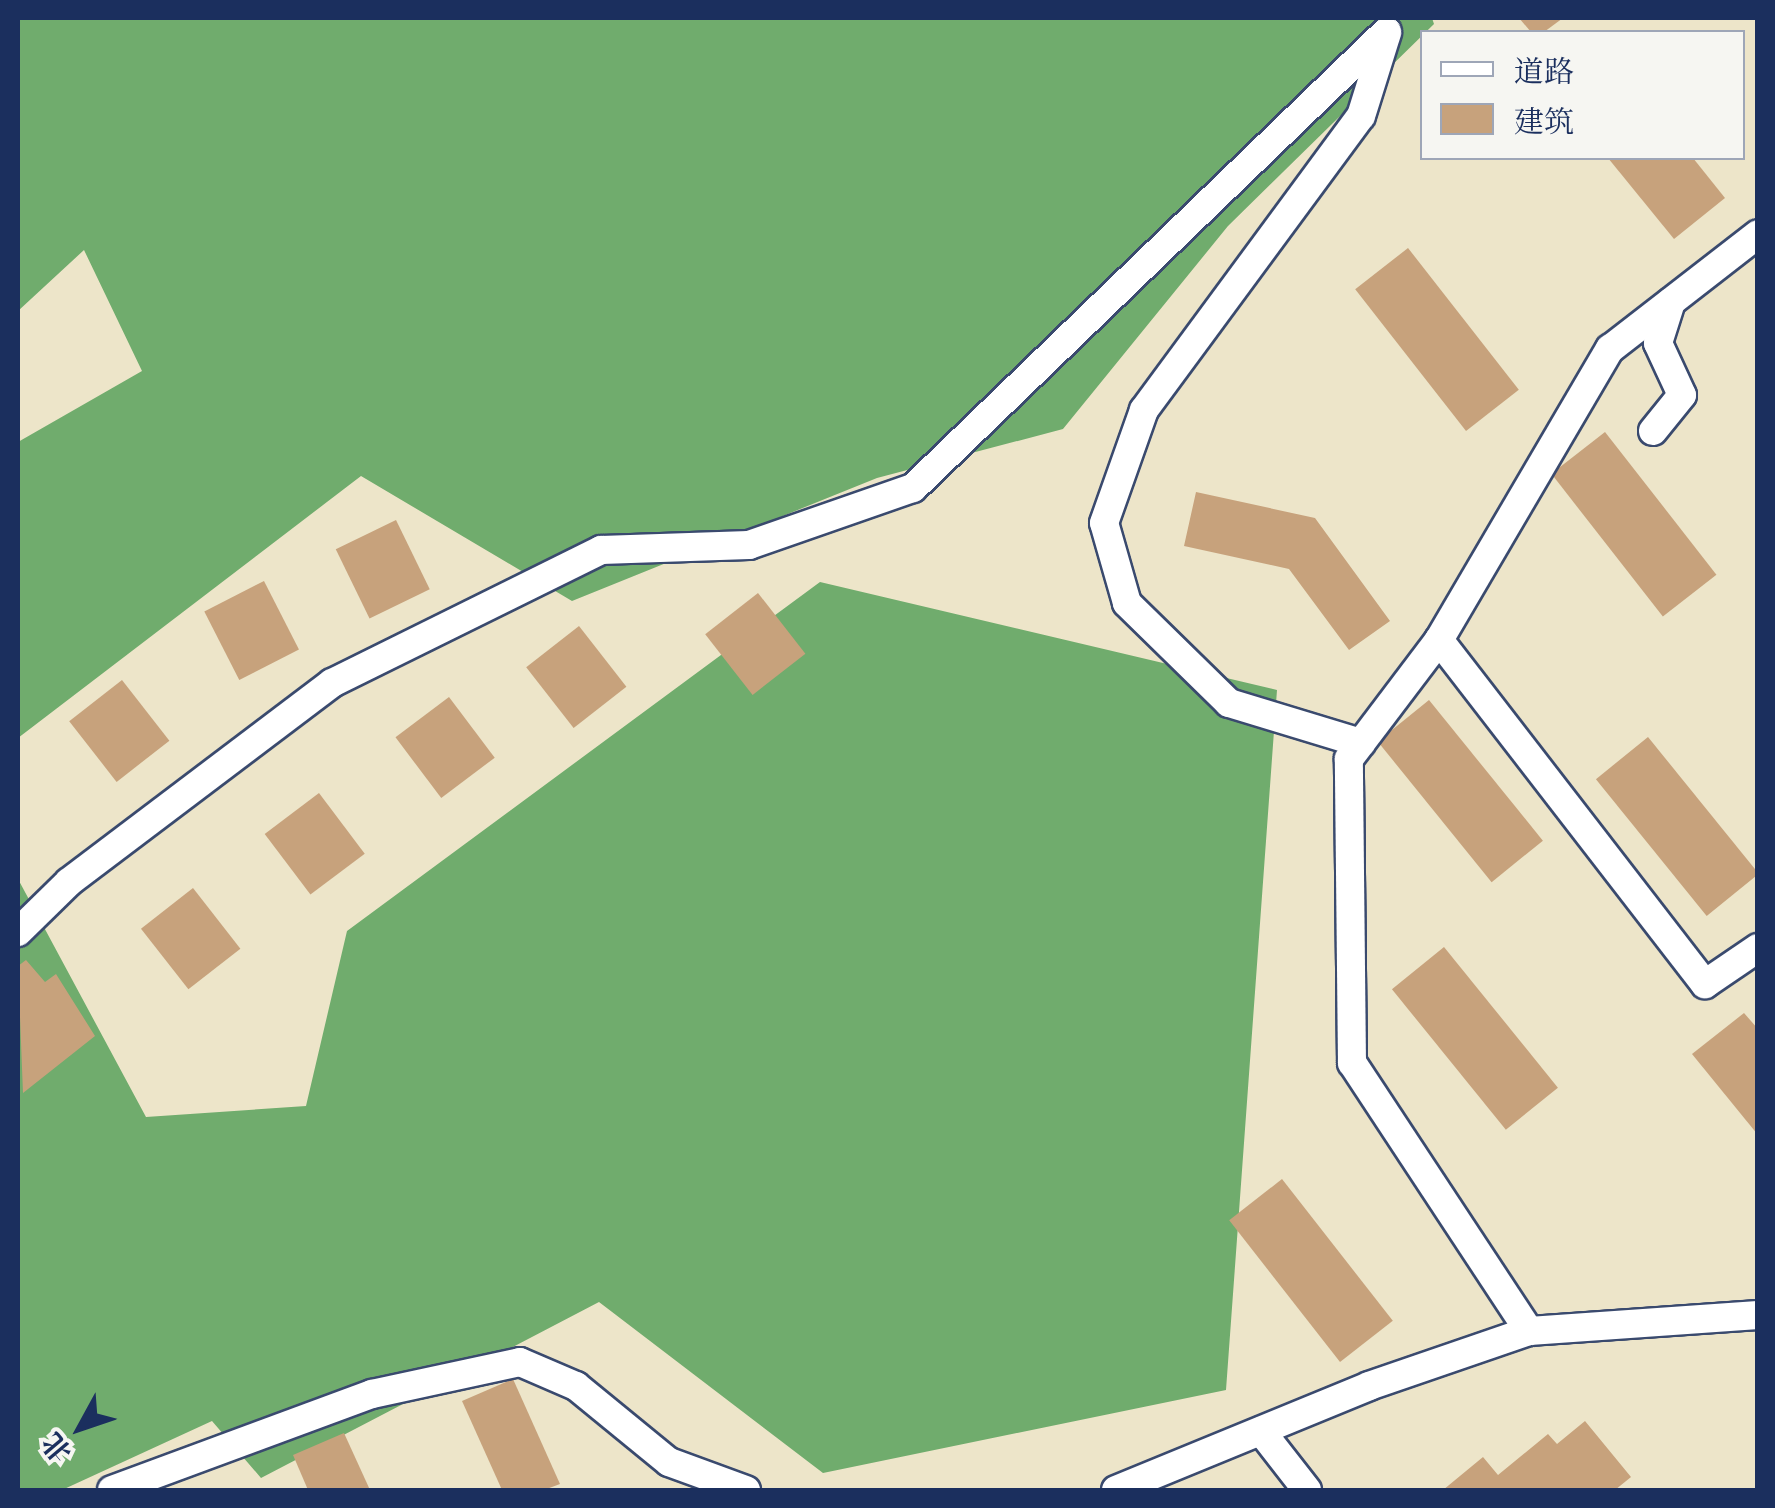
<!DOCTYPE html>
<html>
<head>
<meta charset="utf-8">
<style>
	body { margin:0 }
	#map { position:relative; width:1775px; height:1508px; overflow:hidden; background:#ede5c9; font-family:"IM FELL French Canon","Noto Serif SC",serif }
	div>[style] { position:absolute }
	.forest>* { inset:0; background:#70ac6d }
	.building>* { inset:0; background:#c7a27c; transform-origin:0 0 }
	.roads { filter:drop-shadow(2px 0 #3a4a6e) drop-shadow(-2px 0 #3a4a6e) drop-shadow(0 2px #3a4a6e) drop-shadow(0 -2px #3a4a6e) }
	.street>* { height:28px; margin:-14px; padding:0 14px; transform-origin:14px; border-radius:14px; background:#fff }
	span { translate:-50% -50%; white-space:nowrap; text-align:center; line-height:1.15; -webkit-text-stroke:8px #f6f6f2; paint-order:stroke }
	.frame { position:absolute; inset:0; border:20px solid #1b2f5e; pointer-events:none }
	.legend { position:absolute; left:1420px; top:30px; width:325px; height:130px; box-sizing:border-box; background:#f6f6f2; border:2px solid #9ea6b7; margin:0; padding:12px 18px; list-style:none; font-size:30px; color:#1b2f5e }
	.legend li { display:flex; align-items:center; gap:20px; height:50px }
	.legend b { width:50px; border:2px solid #9ea6b7 }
	.north { position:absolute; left:30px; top:1378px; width:100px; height:100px; -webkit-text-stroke:8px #f6f6f2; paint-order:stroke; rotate:230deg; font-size:28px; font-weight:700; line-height:40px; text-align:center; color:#1b2f5e }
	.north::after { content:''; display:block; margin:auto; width:35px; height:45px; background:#1b2f5e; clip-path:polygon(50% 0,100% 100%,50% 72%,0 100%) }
</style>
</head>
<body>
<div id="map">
	<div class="forest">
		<i style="clip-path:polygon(18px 18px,1432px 18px,1434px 24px,1228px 226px,1063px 429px,877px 478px,572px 601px,361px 476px,18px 738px,18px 442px,142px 371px,84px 250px,18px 311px)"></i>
		<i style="clip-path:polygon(820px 582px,1277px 690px,1226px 1390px,823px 1473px,599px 1302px,261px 1478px,212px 1421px,62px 1490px,18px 1490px,18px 879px,146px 1117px,306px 1106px,347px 931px)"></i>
	</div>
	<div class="building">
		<i style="clip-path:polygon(1519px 18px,1563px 18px,1544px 32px,1531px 32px)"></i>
		<i style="clip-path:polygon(1608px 158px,1693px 158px,1725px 198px,1674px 239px)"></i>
		<i style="left:1408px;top:248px;width:180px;height:67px;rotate:52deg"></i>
		<i style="left:1605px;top:432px;width:181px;height:68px;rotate:52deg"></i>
		<i style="clip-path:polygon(1196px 492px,1315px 518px,1390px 621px,1349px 650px,1289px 569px,1184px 546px)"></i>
		<i style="left:396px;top:520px;width:77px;height:67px;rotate:64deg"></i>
		<i style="left:264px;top:581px;width:77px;height:67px;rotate:63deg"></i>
		<i style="left:758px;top:593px;width:77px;height:67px;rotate:52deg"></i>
		<i style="left:579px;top:626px;width:77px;height:67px;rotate:52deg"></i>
		<i style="left:122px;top:680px;width:77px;height:67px;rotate:52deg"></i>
		<i style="left:449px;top:697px;width:76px;height:67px;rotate:53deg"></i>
		<i style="left:1429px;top:700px;width:181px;height:66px;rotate:51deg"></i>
		<i style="left:1648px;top:737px;width:176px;height:67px;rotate:51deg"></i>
		<i style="left:319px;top:793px;width:76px;height:68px;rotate:53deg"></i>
		<i style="left:193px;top:888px;width:77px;height:66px;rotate:52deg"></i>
		<i style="left:1444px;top:947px;width:181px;height:67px;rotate:51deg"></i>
		<i style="clip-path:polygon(26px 960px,45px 982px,56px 974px,95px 1036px,23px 1093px,18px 966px)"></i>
		<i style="clip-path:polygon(1744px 1013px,1758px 1029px,1758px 1135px,1692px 1054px)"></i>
		<i style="left:1282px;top:1179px;width:180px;height:67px;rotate:52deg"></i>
		<i style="clip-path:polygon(513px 1379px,560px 1484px,544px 1490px,502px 1490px,462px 1401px)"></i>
		<i style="clip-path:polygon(1585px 1421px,1631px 1477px,1615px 1490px,1443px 1490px,1483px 1457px,1498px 1475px,1548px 1434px,1557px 1444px)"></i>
		<i style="clip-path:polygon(344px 1433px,370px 1490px,308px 1490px,293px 1455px)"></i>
	</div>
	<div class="roads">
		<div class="street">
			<i style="left:1653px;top:431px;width:46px;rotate:-51.1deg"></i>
			<i style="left:1682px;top:395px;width:57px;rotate:-114.8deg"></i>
			<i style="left:1658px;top:343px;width:43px;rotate:-72.4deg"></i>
			<i style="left:1439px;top:640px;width:435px;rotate:52.3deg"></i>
			<i style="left:1705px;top:984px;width:64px;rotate:-34.2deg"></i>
			<i style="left:1361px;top:743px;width:138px;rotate:-163.1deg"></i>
			<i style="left:1229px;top:703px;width:143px;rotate:-135.6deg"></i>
			<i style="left:1127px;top:603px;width:83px;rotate:-106deg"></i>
			<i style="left:1104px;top:523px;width:120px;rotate:-70.5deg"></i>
			<i style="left:1144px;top:410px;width:365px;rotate:-53.6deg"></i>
			<i style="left:1361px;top:116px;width:87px;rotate:-72.6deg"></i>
			<i style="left:18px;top:932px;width:71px;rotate:-44.4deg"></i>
			<i style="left:69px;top:882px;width:330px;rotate:-37.1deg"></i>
			<i style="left:332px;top:683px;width:300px;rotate:-26.3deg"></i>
			<i style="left:601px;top:550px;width:148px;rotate:-1.9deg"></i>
			<i style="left:749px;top:545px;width:174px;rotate:-19.2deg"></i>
			<i style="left:913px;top:488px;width:658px;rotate:-43.95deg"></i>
			<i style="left:1529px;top:1331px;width:321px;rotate:-123.4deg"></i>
			<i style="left:1352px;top:1063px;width:304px;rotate:-90.6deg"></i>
			<i style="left:1349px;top:759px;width:149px;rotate:-52.9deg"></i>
			<i style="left:1439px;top:640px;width:338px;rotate:-59.6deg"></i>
			<i style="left:1610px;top:349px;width:187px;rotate:-37.8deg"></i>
			<i style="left:1261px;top:1431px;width:75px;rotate:52.1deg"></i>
			<i style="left:112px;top:1490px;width:277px;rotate:-20.3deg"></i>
			<i style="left:372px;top:1394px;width:151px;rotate:-12.2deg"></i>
			<i style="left:520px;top:1362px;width:61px;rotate:23.2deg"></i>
			<i style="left:576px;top:1386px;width:120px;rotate:39.3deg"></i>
			<i style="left:669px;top:1462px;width:82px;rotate:20deg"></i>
			<i style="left:1116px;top:1490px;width:274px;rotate:-22.3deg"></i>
			<i style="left:1369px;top:1386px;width:169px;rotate:-19deg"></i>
			<i style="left:1529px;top:1331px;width:230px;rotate:-4deg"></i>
		</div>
	</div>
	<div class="frame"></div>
	<ul class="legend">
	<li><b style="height:12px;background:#fff"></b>道路</li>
	<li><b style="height:28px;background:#c7a27c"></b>建筑</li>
	</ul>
	<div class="north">北</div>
</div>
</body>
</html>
